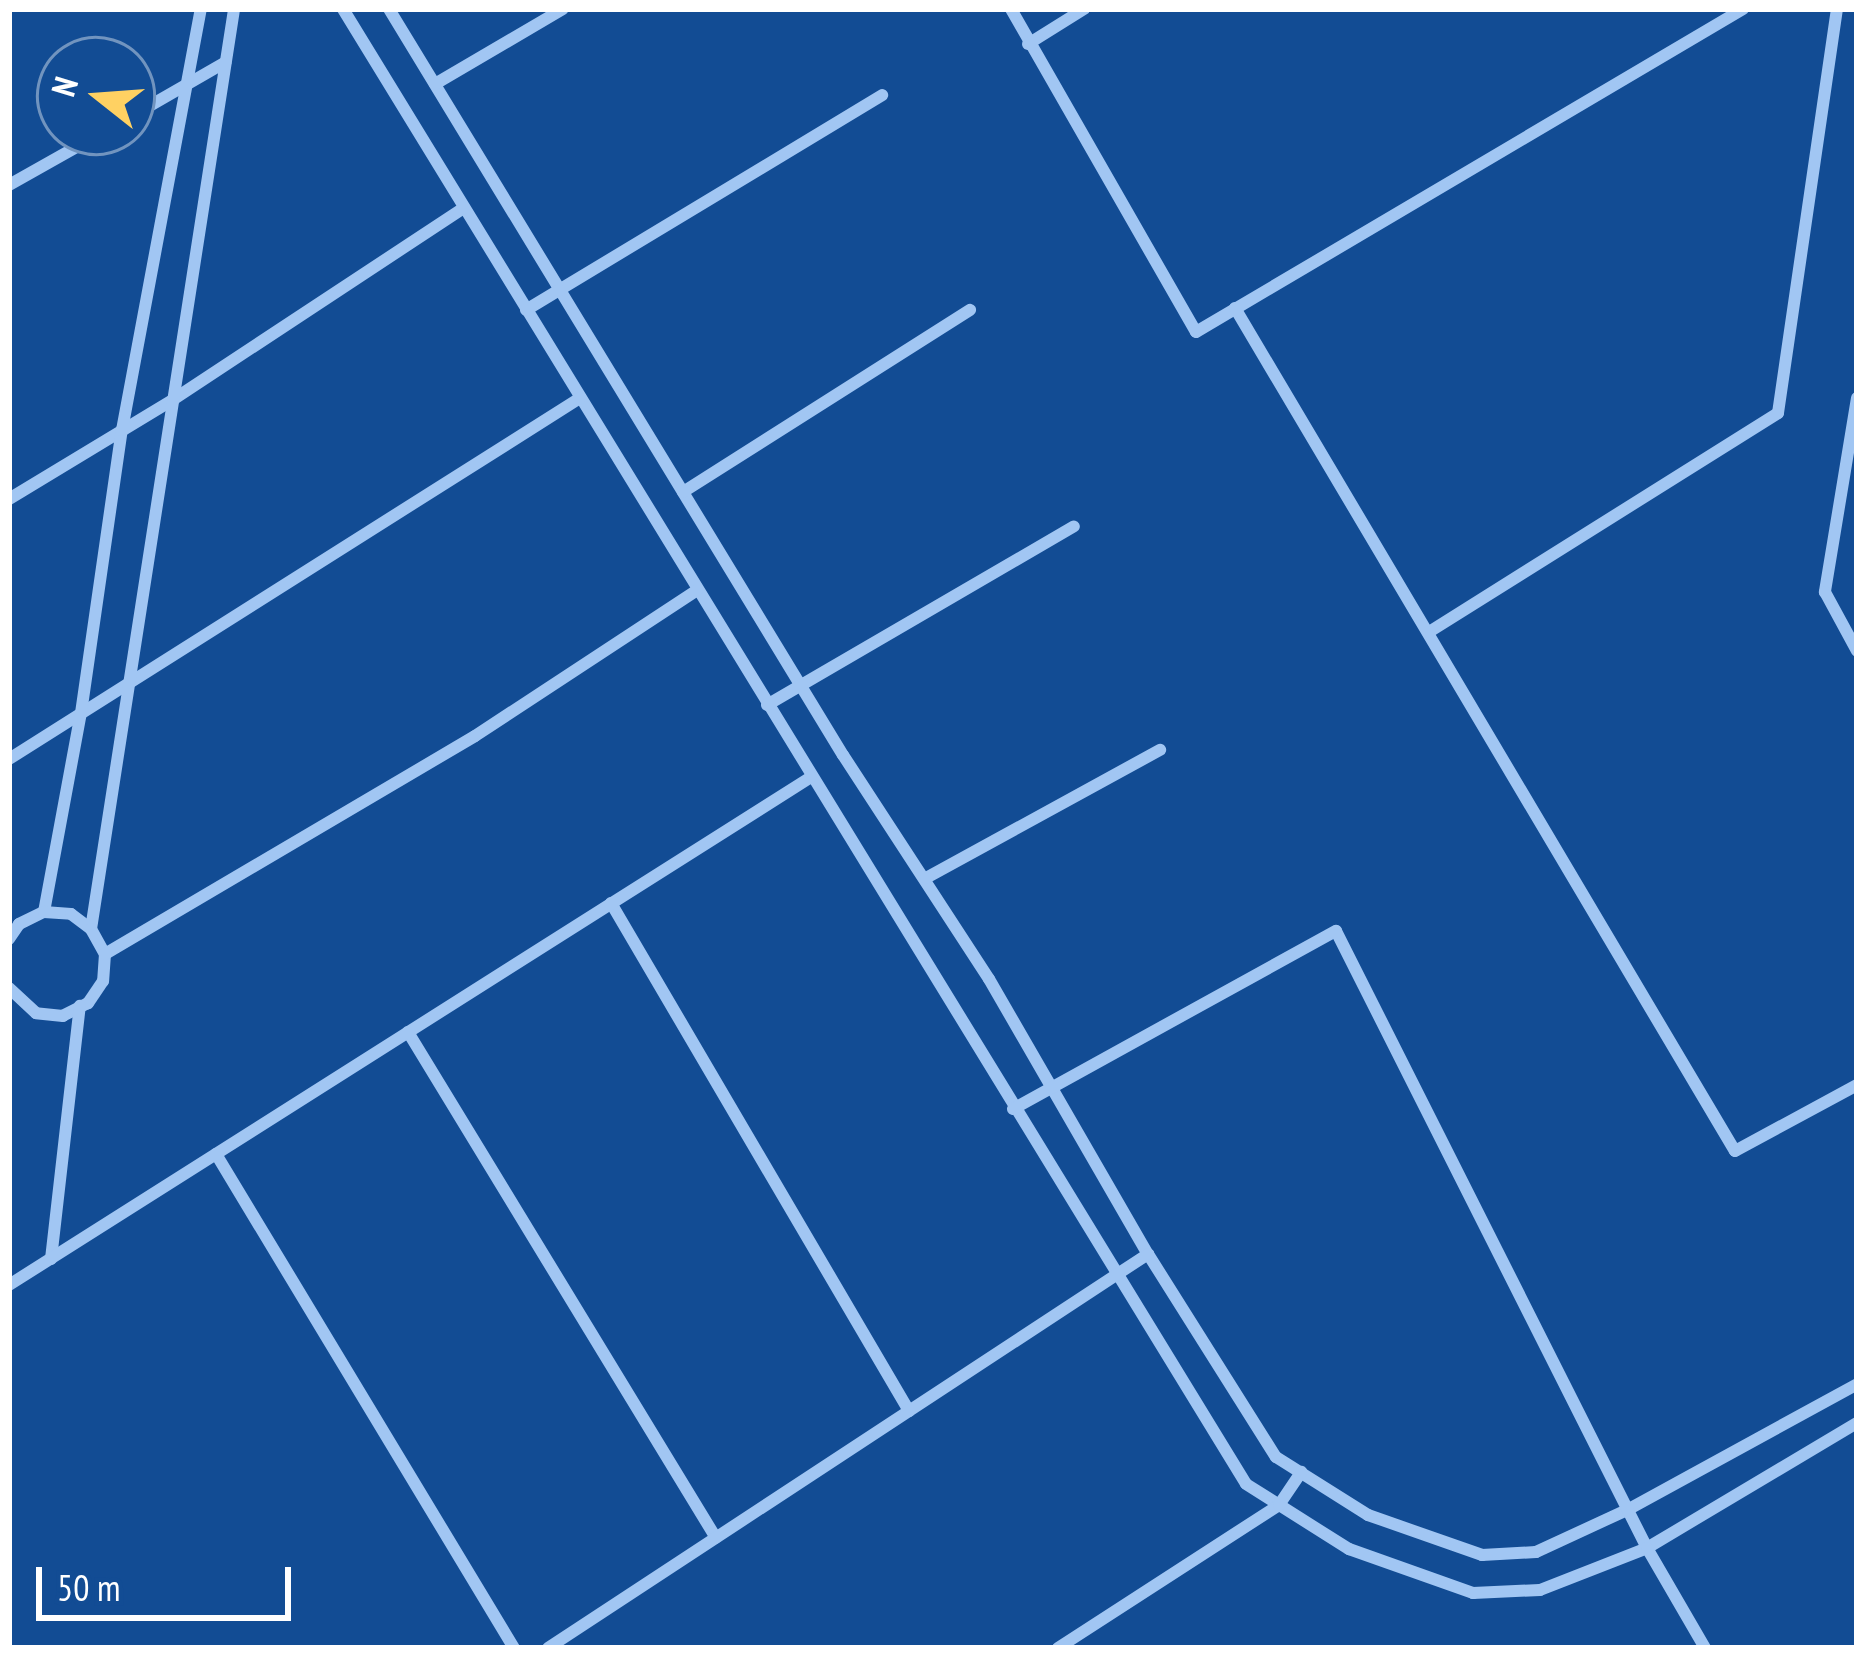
<!DOCTYPE html>
<html>
<head>
<meta charset="utf-8">
<style>
	body { margin:0 }
	#map { position:relative; width:1866px; height:1657px; overflow:hidden; background:#124c94; font-family:"PT Sans Narrow",sans-serif }
	div>[style] { position:absolute }
	.street>* { height:12px; margin:-6px; padding:0 6px; transform-origin:6px; border-radius:6px; background:#a1c6f3 }
	span { translate:-50% -50%; white-space:nowrap; text-align:center; line-height:1.15; -webkit-text-stroke:10px #124c94; paint-order:stroke }
	.frame { position:absolute; inset:0; border:12px solid #fff; pointer-events:none }
	.north { position:absolute; left:36px; top:36px; width:120px; height:120px; box-sizing:border-box; background:#124c94; border:3px solid #7194bf; border-radius:50%; rotate:287deg; font-size:33px; font-weight:700; line-height:48px; text-align:center; color:#fff }
	.north::after { content:''; display:block; margin:auto; width:42px; height:54px; background:#ffd162; clip-path:polygon(50% 0,100% 100%,50% 72%,0 100%) }
	.scale { position:absolute; left:36px; top:1567px; width:255px; height:54px; box-sizing:border-box; border:6px solid #fff; border-top:0; padding-left:15px; font-size:36px; line-height:42px; white-space:nowrap; color:#fff; -webkit-text-stroke:9px #124c94; paint-order:stroke }
</style>
</head>
<body>
<div id="map">
	<div class="street">
		<i style="left:343px;top:9px;width:1729px;rotate:58.52deg"></i>
		<i style="left:1246px;top:1484px;width:122px;rotate:32.3deg"></i>
		<i style="left:1349px;top:1549px;width:132px;rotate:19.5deg"></i>
		<i style="left:1473px;top:1593px;width:67px;rotate:-2.6deg"></i>
		<i style="left:1540px;top:1590px;width:115px;rotate:-21.4deg"></i>
		<i style="left:1647px;top:1548px;width:244px;rotate:-30.8deg"></i>
		<i style="left:389px;top:9px;width:873px;rotate:58.68deg"></i>
		<i style="left:843px;top:755px;width:267px;rotate:56.9deg"></i>
		<i style="left:989px;top:979px;width:318px;rotate:60deg"></i>
		<i style="left:1148px;top:1254px;width:240px;rotate:57.8deg"></i>
		<i style="left:1276px;top:1457px;width:109px;rotate:32.2deg"></i>
		<i style="left:1368px;top:1515px;width:121px;rotate:19.3deg"></i>
		<i style="left:1482px;top:1555px;width:54px;rotate:-3.2deg"></i>
		<i style="left:1536px;top:1552px;width:102px;rotate:-24.8deg"></i>
		<i style="left:1629px;top:1509px;width:260px;rotate:-28.7deg"></i>
		<i style="left:1011px;top:9px;width:372px;rotate:60.2deg"></i>
		<i style="left:1196px;top:332px;width:635px;rotate:-30.56deg"></i>
		<i style="left:1028px;top:44px;width:66px;rotate:-32deg"></i>
		<i style="left:435px;top:84px;width:148px;rotate:-30.4deg"></i>
		<i style="left:132px;top:116px;width:108px;rotate:-29.9deg"></i>
		<i style="left:9px;top:185px;width:108px;rotate:-29.4deg"></i>
		<i style="left:1235px;top:308px;width:980px;rotate:59.33deg"></i>
		<i style="left:1735px;top:1151px;width:139px;rotate:-28.4deg"></i>
		<i style="left:526px;top:310px;width:416px;rotate:-31.1deg"></i>
		<i style="left:1857px;top:398px;width:197px;rotate:99.4deg"></i>
		<i style="left:1825px;top:592px;width:67px;rotate:61.5deg"></i>
		<i style="left:683px;top:492px;width:340px;rotate:-32.4deg"></i>
		<i style="left:9px;top:499px;width:193px;rotate:-31.2deg"></i>
		<i style="left:174px;top:399px;width:347px;rotate:-33.4deg"></i>
		<i style="left:1429px;top:632px;width:412px;rotate:-32.1deg"></i>
		<i style="left:1778px;top:413px;width:408px;rotate:-81.7deg"></i>
		<i style="left:767px;top:705px;width:355px;rotate:-30.2deg"></i>
		<i style="left:9px;top:759px;width:676px;rotate:-32.3deg"></i>
		<i style="left:926px;top:878px;width:267px;rotate:-28.7deg"></i>
		<i style="left:611px;top:903px;width:589px;rotate:59.6deg"></i>
		<i style="left:44px;top:912px;width:202px;rotate:-79.5deg"></i>
		<i style="left:81px;top:713px;width:286px;rotate:-81.8deg"></i>
		<i style="left:122px;top:430px;width:428px;rotate:-79.4deg"></i>
		<i style="left:91px;top:929px;width:931px;rotate:-81.16deg"></i>
		<i style="left:9px;top:939px;width:18px;rotate:-56deg"></i>
		<i style="left:19px;top:924px;width:28px;rotate:-26deg"></i>
		<i style="left:44px;top:912px;width:27px;rotate:4deg"></i>
		<i style="left:71px;top:914px;width:25px;rotate:37deg"></i>
		<i style="left:91px;top:929px;width:29px;rotate:61deg"></i>
		<i style="left:105px;top:954px;width:27px;rotate:94deg"></i>
		<i style="left:103px;top:981px;width:27px;rotate:124deg"></i>
		<i style="left:88px;top:1003px;width:28px;rotate:153deg"></i>
		<i style="left:63px;top:1016px;width:27px;rotate:-174deg"></i>
		<i style="left:36px;top:1013px;width:37px;rotate:-137deg"></i>
		<i style="left:105px;top:954px;width:429px;rotate:-30.5deg"></i>
		<i style="left:475px;top:736px;width:266px;rotate:-33.3deg"></i>
		<i style="left:408px;top:1032px;width:592px;rotate:58.67deg"></i>
		<i style="left:1013px;top:1109px;width:369px;rotate:-28.9deg"></i>
		<i style="left:1336px;top:931px;width:691px;rotate:63.25deg"></i>
		<i style="left:1647px;top:1548px;width:116px;rotate:59.9deg"></i>
		<i style="left:216px;top:1154px;width:577px;rotate:58.9deg"></i>
		<i style="left:51px;top:1259px;width:255px;rotate:-83.5deg"></i>
		<i style="left:9px;top:1285px;width:949px;rotate:-32.35deg"></i>
		<i style="left:548px;top:1648px;width:718px;rotate:-33.29deg"></i>
		<i style="left:1058px;top:1648px;width:263px;rotate:-32.9deg"></i>
		<i style="left:1279px;top:1505px;width:40px;rotate:-56deg"></i>
	</div>
	<div class="frame"></div>
	<div class="north">N</div>
	<div class="scale">50 m</div>
</div>
</body>
</html>
